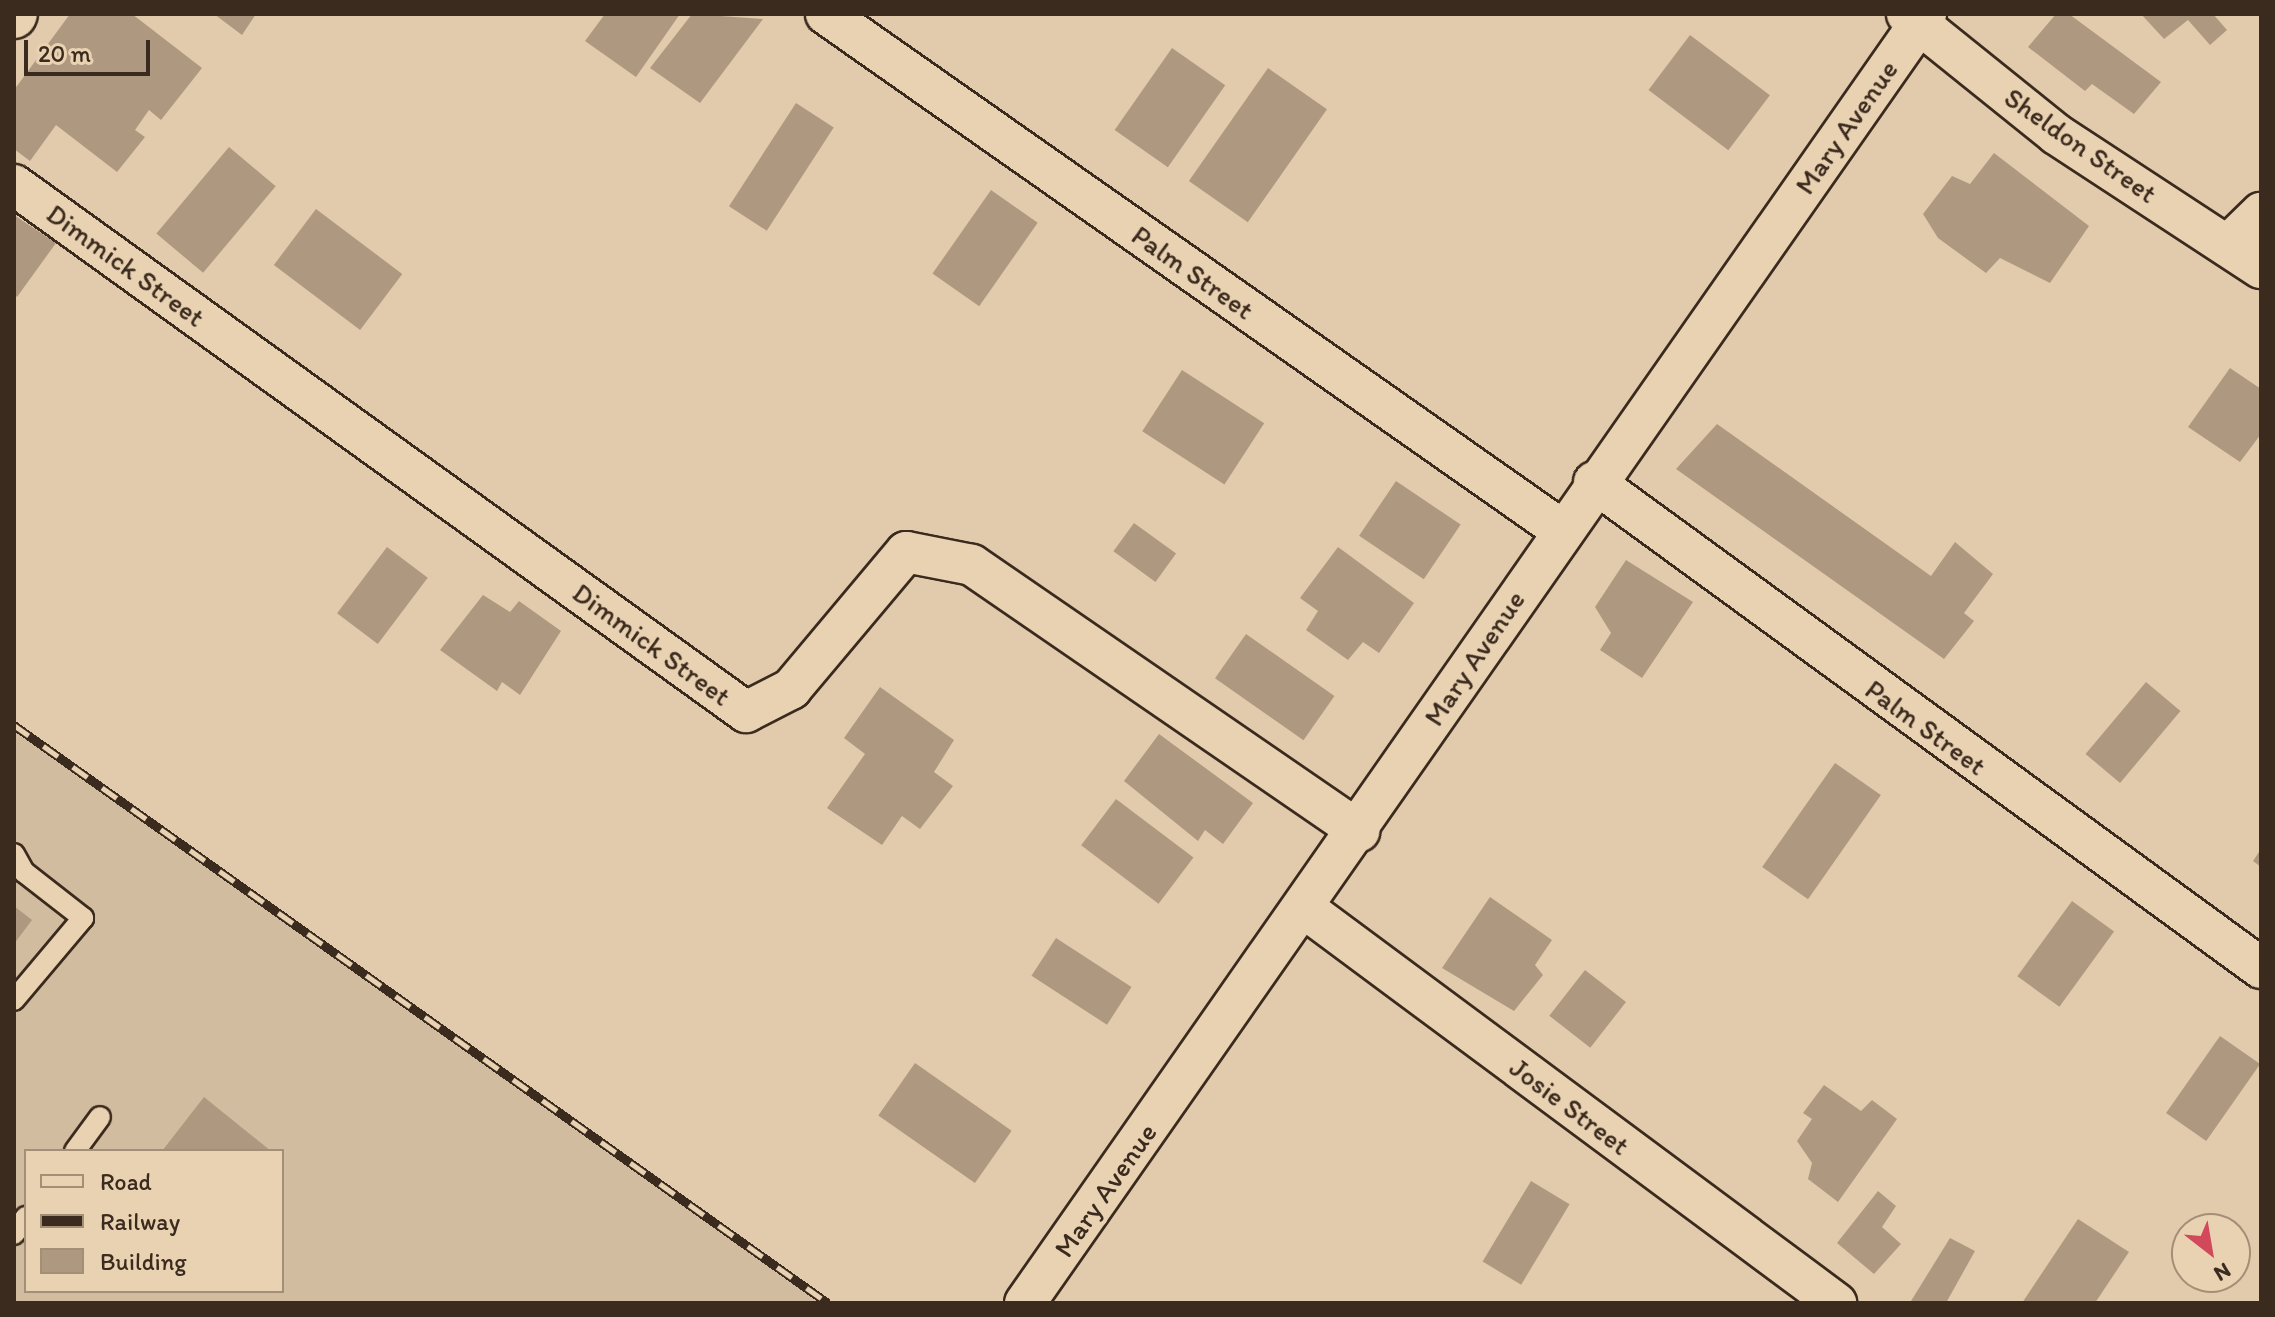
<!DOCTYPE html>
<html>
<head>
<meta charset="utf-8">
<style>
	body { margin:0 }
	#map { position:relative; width:2275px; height:1317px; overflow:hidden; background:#e2cbac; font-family:Itim,sans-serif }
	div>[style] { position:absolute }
	.built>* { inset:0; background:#d2bc9f }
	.building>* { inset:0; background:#ae9980; transform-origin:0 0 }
	.roads { filter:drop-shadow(2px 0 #3b2a1e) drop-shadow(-2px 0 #3b2a1e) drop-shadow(0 2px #3b2a1e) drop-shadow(0 -2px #3b2a1e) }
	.lane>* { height:20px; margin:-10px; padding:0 10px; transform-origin:10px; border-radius:10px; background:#e9d2b2 }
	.street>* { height:40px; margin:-20px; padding:0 20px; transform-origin:20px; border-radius:20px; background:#e9d2b2 }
	.secondary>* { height:44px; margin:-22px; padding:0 22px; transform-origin:22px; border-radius:22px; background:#e9d2b2 }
	.rail>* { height:9px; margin-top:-4.5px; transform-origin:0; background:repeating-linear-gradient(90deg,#e9d2b2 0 18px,#3b2a1e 0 36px); box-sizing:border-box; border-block:2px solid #3b2a1e }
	span { translate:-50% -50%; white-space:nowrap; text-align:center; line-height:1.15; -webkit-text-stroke:8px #e9d2b2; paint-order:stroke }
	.street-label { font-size:28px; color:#3b2a1e }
	.frame { position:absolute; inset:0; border:16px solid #3b2a1e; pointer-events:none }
	.legend { position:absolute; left:24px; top:1149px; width:260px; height:144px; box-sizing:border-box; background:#e9d2b2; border:2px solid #a38f77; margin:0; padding:10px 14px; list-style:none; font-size:24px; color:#3b2a1e }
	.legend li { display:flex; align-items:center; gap:16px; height:40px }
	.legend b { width:40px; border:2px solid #a38f77 }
	.north { position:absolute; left:2171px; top:1213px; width:80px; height:80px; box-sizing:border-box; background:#e9d2b2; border:2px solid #a38f77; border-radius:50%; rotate:149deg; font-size:22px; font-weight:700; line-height:32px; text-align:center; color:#3b2a1e }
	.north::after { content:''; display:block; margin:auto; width:28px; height:36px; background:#d1495b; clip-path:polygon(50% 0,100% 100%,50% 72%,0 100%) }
	.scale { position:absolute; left:24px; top:40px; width:126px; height:36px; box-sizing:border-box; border:4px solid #3b2a1e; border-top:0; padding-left:10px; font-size:24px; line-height:28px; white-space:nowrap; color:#3b2a1e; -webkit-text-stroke:6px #e9d2b2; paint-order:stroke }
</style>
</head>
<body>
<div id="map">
	<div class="built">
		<i style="clip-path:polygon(evenodd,14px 725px,795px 1279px,828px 1303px,14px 1303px,14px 725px,26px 1151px,282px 1151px,282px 1291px,26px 1291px,26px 1151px)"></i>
	</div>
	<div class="building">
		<i style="clip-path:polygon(70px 14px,132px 14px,202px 68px,161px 120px,149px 110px,135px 130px,145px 137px,117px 172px,56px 125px,30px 161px,14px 149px,14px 90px)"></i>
		<i style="clip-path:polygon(214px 14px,256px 14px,242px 35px)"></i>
		<i style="clip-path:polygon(605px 14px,680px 14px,636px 77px,585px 41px)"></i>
		<i style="clip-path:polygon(692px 14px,763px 19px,700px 103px,650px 68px)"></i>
		<i style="clip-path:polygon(2056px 14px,2069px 14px,2161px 82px,2134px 114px,2092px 84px,2085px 91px,2028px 47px)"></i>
		<i style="clip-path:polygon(2141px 14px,2213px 14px,2227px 30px,2210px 45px,2188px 20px,2164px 39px)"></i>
		<i style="left:1690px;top:35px;width:100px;height:69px;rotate:37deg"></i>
		<i style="left:1172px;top:48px;width:65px;height:100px;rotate:35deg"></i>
		<i style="left:1268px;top:68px;width:72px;height:138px;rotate:35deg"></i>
		<i style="left:796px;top:103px;width:45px;height:123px;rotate:33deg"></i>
		<i style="left:229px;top:147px;width:61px;height:113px;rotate:40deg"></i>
		<i style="clip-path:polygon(1994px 153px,2089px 226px,2050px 283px,2000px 258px,1986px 273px,1938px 238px,1923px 214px,1952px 176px,1970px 184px)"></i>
		<i style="left:991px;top:190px;width:57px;height:102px;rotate:35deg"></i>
		<i style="left:316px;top:209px;width:108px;height:70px;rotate:37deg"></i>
		<i style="clip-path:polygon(14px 215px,56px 243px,17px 297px,14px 294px)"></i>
		<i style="clip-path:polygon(2230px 368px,2261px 389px,2261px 434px,2240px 462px,2188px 427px)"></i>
		<i style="left:1182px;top:370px;width:98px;height:73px;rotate:33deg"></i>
		<i style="clip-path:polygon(1717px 424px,1931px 576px,1955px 542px,1993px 574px,1964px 613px,1974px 621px,1944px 659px,1676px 469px)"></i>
		<i style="left:1396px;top:481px;width:78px;height:66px;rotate:34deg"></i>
		<i style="left:1134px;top:523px;width:52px;height:35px;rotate:36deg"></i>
		<i style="left:387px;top:547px;width:51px;height:83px;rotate:37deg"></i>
		<i style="clip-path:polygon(1338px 547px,1414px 603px,1379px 653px,1363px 642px,1348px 660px,1306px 630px,1318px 611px,1300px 598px)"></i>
		<i style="clip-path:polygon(1626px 560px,1693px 602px,1642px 678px,1600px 650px,1611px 633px,1595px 607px)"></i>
		<i style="clip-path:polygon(483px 595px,510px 612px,519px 601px,561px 631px,520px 695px,502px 682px,497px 691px,440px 650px)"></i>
		<i style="left:1246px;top:634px;width:108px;height:54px;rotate:35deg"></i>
		<i style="left:2146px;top:682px;width:45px;height:94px;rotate:40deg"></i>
		<i style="clip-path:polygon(880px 687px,954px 740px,934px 772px,953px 786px,920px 829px,902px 816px,882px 845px,827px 808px,865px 754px,844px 738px)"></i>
		<i style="clip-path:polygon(1159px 734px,1253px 803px,1223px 844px,1205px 830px,1198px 841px,1124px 781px)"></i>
		<i style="left:1835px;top:763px;width:56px;height:127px;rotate:35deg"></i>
		<i style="left:1116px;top:799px;width:97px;height:58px;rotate:37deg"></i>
		<i style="clip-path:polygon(2261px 849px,2261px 867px,2253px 861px)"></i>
		<i style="clip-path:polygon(1490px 897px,1552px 940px,1535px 965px,1543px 975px,1514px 1011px,1442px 968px)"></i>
		<i style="left:2072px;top:901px;width:52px;height:93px;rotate:36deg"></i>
		<i style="clip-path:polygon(14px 906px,32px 920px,14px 944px)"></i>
		<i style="left:1056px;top:938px;width:90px;height:45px;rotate:33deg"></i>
		<i style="left:1585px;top:970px;width:52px;height:58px;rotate:38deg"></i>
		<i style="left:2220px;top:1036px;width:49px;height:94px;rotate:35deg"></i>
		<i style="left:915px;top:1063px;width:118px;height:64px;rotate:35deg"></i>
		<i style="clip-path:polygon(1824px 1085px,1861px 1111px,1872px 1100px,1897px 1119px,1838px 1202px,1808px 1179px,1812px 1163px,1797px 1141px,1812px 1119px,1803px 1113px)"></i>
		<i style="clip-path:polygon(204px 1097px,271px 1151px,162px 1151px)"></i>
		<i style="left:1531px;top:1181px;width:45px;height:94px;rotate:31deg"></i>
		<i style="clip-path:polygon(1878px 1191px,1896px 1206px,1882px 1227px,1901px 1244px,1874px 1274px,1837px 1243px)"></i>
		<i style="clip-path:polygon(2078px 1219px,2129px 1252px,2095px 1303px,2022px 1303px)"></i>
		<i style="clip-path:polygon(1950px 1238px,1975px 1251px,1946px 1303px,1911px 1301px)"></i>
	</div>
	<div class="roads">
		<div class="lane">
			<i style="left:14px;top:854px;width:21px;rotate:61deg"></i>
			<i style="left:24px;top:872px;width:75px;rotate:37.9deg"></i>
			<i style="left:83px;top:918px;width:107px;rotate:130.1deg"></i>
			<i style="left:75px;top:1151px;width:42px;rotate:-53.7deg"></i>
			<i style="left:14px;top:1234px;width:21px;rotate:-55deg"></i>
		</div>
		<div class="street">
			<i style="left:826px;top:14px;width:897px;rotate:35.05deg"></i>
			<i style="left:1907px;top:14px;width:191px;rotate:38.8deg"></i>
			<i style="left:2056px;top:134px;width:245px;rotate:33.2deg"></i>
			<i style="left:14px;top:185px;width:902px;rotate:35.75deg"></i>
			<i style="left:746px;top:712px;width:51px;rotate:-27.1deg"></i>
			<i style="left:791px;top:689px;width:179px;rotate:-50deg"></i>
			<i style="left:906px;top:552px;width:67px;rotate:11.1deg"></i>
			<i style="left:972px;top:565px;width:470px;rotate:34.5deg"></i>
			<i style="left:2229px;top:244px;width:45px;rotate:-44.1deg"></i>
			<i style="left:1594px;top:482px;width:825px;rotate:36.08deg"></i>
			<i style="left:1304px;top:908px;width:663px;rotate:36.59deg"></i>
			<i style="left:1025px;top:1303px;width:1573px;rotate:-55.05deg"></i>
		</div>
		<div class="secondary">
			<i style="left:14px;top:16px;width:2px;rotate:-63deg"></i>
		</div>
	</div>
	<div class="rail">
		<i style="left:14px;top:725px;width:998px;rotate:35.38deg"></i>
	</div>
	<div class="street-label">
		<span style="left:1846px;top:127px;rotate:-55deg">Mary Avenue</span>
		<span style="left:2081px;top:145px;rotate:35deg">Sheldon Street</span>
		<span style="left:126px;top:265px;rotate:36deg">Dimmick Street</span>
		<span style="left:1193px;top:272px;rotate:35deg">Palm Street</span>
		<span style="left:652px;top:644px;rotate:36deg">Dimmick Street</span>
		<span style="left:1474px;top:658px;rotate:-56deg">Mary Avenue</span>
		<span style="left:1926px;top:727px;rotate:36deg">Palm Street</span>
		<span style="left:1570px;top:1106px;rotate:37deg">Josie Street</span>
		<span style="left:1105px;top:1190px;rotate:-55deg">Mary Avenue</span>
	</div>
	<div class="frame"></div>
	<ul class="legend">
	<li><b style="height:10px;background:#e9d2b2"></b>Road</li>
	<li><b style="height:10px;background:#3b2a1e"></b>Railway</li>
	<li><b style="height:22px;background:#ae9980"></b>Building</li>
	</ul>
	<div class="north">N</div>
	<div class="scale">20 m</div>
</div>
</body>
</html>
